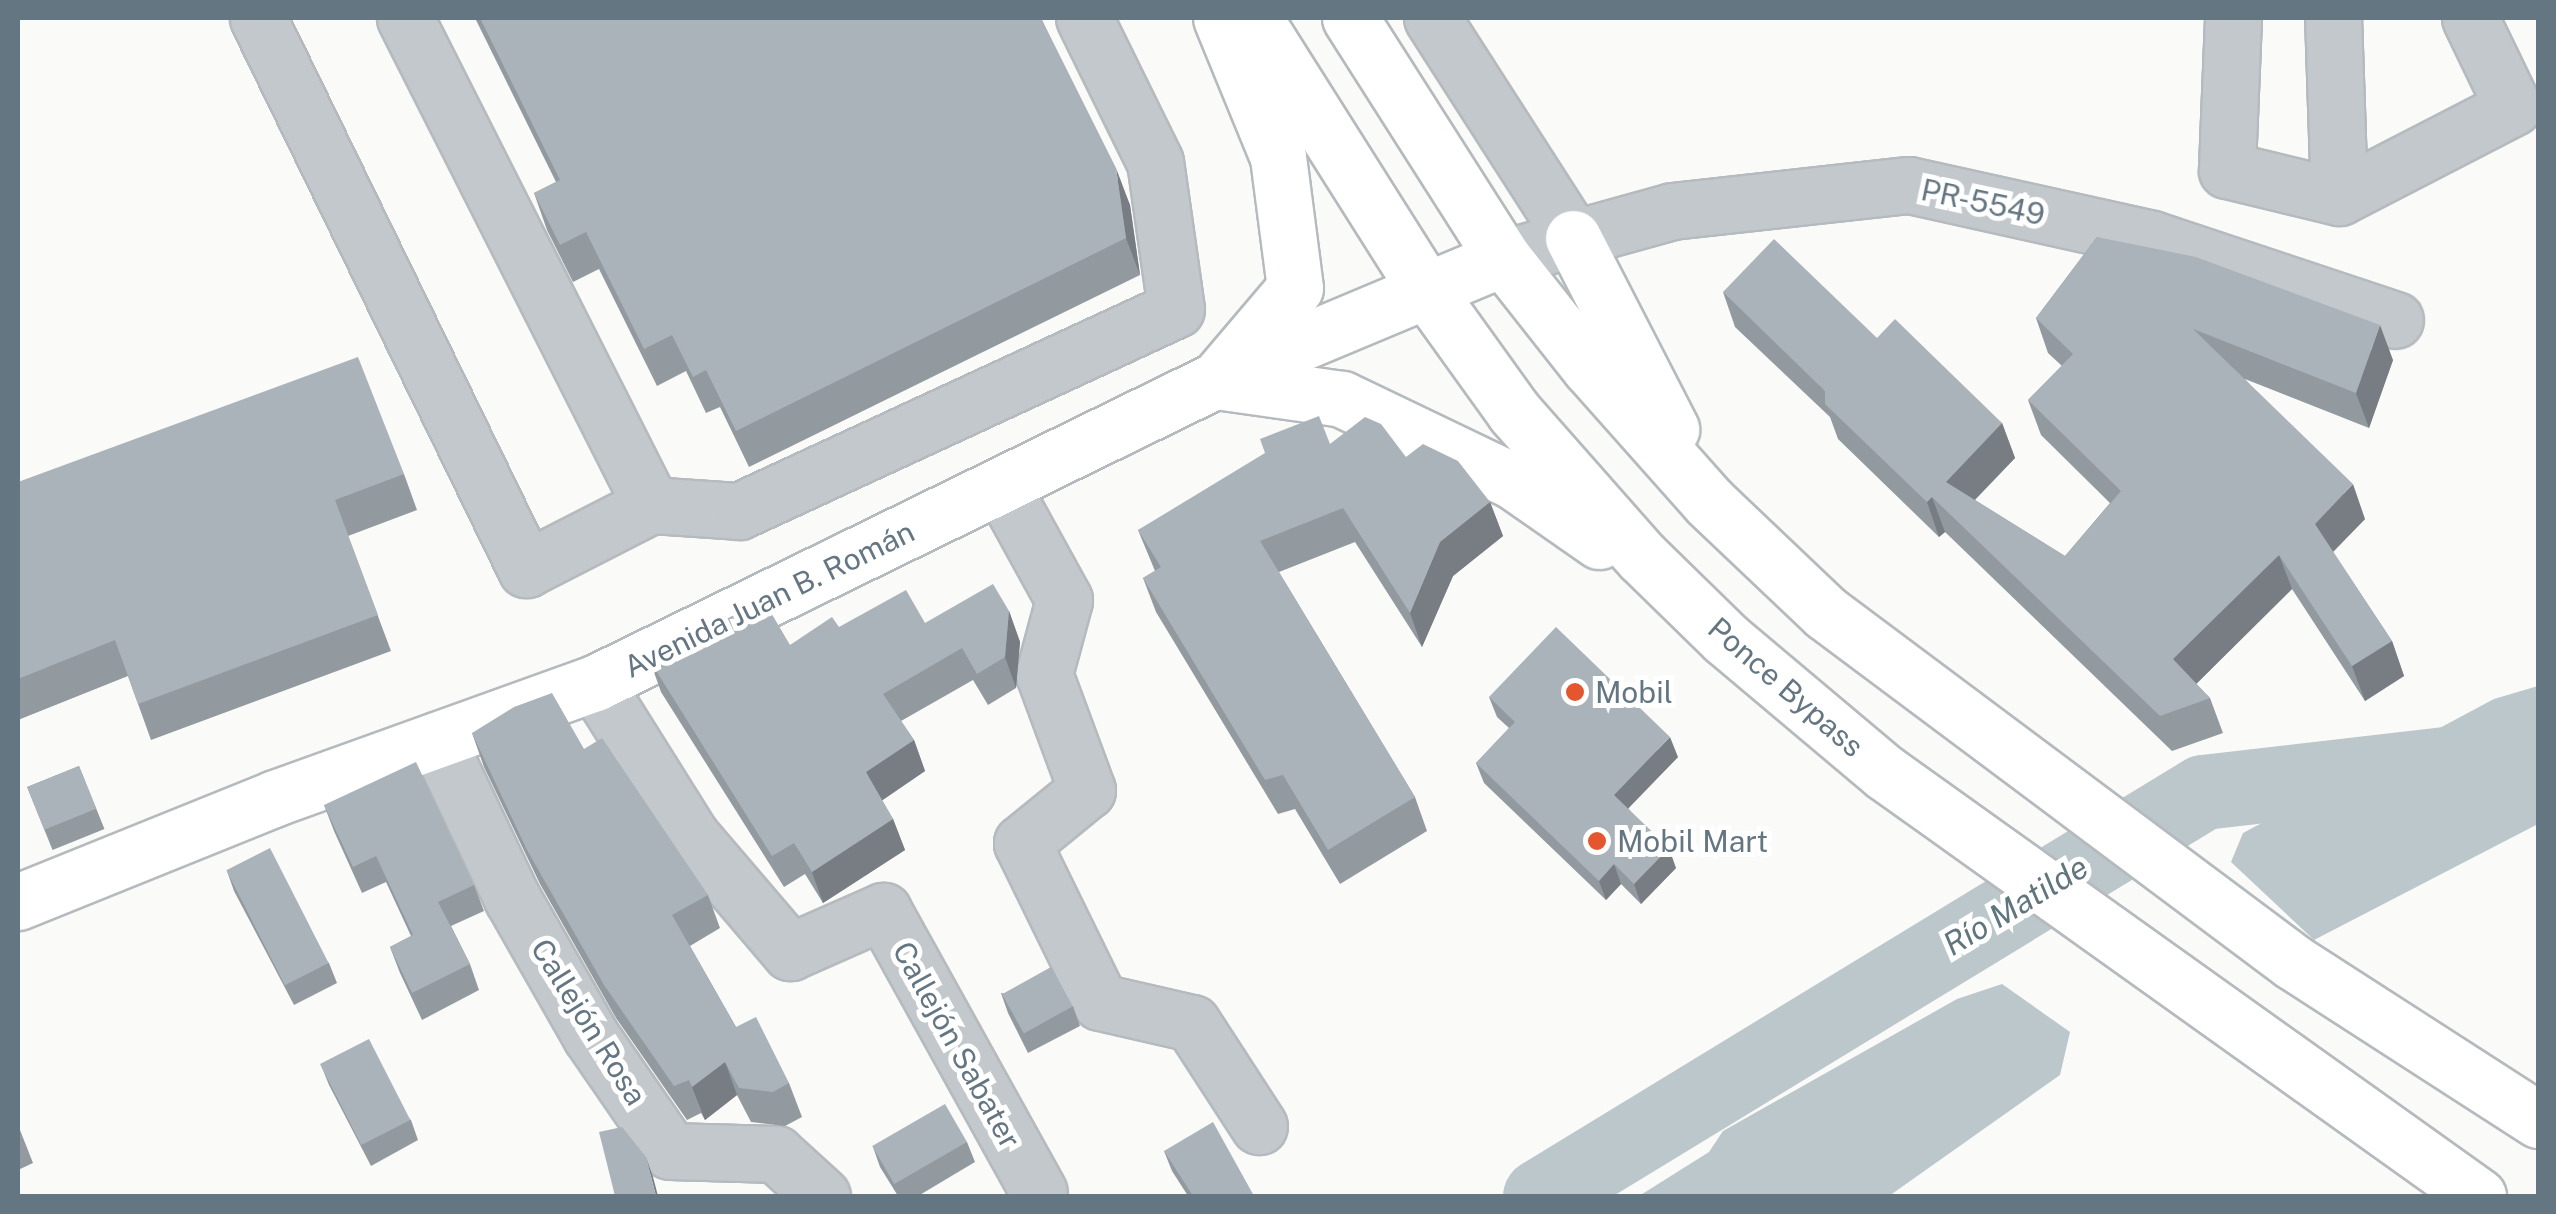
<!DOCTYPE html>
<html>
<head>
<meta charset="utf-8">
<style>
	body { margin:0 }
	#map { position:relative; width:2556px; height:1214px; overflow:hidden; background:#fafaf8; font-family:"Public Sans",sans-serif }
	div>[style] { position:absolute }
	.water>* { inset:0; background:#bbc7cb }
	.river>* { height:75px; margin:-37.5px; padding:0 37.5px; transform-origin:37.5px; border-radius:37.5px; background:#bbc7cb }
	.roads { filter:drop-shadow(2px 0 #b5babe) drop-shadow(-2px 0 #b5babe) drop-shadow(0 2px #b5babe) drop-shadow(0 -2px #b5babe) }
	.minor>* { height:55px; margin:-27.5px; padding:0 27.5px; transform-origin:27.5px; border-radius:27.5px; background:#c3c8cc }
	.major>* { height:55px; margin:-27.5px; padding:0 27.5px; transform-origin:27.5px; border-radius:27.5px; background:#fff }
	.highway>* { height:55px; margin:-27.5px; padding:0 27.5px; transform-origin:27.5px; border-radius:27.5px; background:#fff }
	.wall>* { inset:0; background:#929a9f; transform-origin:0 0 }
	.shaded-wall>* { inset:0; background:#777d82 }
	.building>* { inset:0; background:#aab3b9; transform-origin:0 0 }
	.dots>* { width:28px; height:28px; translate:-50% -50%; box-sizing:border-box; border:5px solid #fff; border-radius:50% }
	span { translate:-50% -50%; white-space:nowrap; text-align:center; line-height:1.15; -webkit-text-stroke:10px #fff; paint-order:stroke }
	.street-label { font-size:30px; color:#657683 }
	.poi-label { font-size:30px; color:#657683 }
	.left { translate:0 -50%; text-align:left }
	.water-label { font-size:32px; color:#60757c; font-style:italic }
	.frame { position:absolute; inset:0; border:20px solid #657683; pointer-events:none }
</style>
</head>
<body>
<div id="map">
	<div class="water">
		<i style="clip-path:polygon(2538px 686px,2538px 824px,2314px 940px,2231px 862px,2243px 833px,2494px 699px)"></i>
		<i style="clip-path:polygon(2002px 984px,2070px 1032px,2060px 1075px,1889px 1196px,1639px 1196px,1709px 1152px,1723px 1131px,1957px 999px)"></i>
	</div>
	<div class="river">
		<i style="left:1540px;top:1196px;width:776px;rotate:-31.36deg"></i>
		<i style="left:2203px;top:792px;width:337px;rotate:-6.6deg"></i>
	</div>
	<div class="roads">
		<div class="minor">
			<i style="left:258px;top:18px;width:613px;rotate:64.06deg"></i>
			<i style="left:526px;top:569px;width:140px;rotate:-27.1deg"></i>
			<i style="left:651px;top:505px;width:546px;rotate:-116.8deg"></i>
			<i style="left:1432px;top:18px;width:261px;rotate:57.3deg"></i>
			<i style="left:2233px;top:18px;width:152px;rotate:92.3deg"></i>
			<i style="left:2227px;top:170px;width:115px;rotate:13.6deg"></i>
			<i style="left:2339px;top:197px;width:179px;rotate:-91.9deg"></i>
			<i style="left:2339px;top:197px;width:196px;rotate:-27.3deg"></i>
			<i style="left:2513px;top:107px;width:99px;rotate:-115.8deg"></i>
			<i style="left:1503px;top:258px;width:175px;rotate:-15.5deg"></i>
			<i style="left:1672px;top:211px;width:238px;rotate:-6.3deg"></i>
			<i style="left:1909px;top:185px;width:249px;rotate:12.5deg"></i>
			<i style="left:2152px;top:239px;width:256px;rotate:18.4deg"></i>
			<i style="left:1002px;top:487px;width:129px;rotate:61.2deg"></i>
			<i style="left:1064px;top:600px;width:77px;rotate:105.1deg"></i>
			<i style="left:1044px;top:674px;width:124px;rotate:69.7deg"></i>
			<i style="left:1087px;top:790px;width:84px;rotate:140.8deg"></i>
			<i style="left:1022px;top:843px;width:177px;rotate:63.9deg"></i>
			<i style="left:1100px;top:1002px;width:94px;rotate:12.9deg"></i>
			<i style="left:1192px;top:1023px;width:123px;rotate:57deg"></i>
			<i style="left:651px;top:505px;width:88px;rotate:3.9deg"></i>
			<i style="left:739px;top:511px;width:481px;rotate:-24.8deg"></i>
			<i style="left:1176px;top:309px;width:148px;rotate:-98.1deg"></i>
			<i style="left:1155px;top:162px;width:161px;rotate:-116.2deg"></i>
			<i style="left:595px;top:683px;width:181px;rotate:57.9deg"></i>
			<i style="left:691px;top:836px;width:153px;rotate:49.5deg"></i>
			<i style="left:790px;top:952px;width:102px;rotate:-23.8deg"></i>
			<i style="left:883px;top:911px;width:321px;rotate:61deg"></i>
			<i style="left:437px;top:740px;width:175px;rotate:64.6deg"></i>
			<i style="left:512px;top:898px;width:158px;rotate:60.3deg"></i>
			<i style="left:590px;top:1035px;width:141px;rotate:55.4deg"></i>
			<i style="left:670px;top:1151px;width:106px;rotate:1.6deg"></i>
			<i style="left:776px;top:1154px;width:62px;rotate:42.4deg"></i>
		</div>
		<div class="major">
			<i style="left:18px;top:902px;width:277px;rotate:-22deg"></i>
			<i style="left:275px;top:798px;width:340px;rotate:-19.8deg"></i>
			<i style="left:595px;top:683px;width:721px;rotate:-26deg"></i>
			<i style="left:1243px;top:367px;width:282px;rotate:-22.7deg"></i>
		</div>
		<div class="highway">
			<i style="left:1254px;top:18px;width:320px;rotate:57.7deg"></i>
			<i style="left:1425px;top:288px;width:153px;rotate:54.3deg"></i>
			<i style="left:1514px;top:412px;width:193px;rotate:48.6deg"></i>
			<i style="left:1642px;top:557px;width:117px;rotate:44.3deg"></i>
			<i style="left:1726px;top:639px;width:207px;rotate:40.1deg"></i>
			<i style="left:1884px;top:772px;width:730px;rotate:35.52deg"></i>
			<i style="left:1350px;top:18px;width:285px;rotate:57.5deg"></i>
			<i style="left:1503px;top:258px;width:140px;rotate:51.7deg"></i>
			<i style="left:1590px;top:368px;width:179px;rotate:48.4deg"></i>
			<i style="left:1709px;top:502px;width:161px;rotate:43.5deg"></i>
			<i style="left:1826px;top:613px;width:583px;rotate:36.77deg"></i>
			<i style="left:2293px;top:962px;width:292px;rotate:32.8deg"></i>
			<i style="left:1573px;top:238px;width:215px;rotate:62.8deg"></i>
			<i style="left:1216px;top:381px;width:127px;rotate:8.1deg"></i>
			<i style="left:1342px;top:399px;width:190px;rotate:25.6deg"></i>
			<i style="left:1513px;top:481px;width:105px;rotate:34.9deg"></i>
			<i style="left:1216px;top:381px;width:122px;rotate:-49.7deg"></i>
			<i style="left:1295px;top:288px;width:132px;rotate:-97.4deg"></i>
			<i style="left:1278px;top:157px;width:150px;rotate:-112.3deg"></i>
		</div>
	</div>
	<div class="wall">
		<i style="clip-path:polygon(475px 18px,1041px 18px,1130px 205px,1140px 275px,749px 467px,720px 407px,706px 413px,686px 371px,657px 386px,599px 269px,573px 282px,547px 230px,534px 193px,556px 182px)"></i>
		<i style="clip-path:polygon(2097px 237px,2393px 360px,2369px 428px,2245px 379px,2365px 519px,2333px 552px,2392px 641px,2404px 676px,2365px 701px,2292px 589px,2196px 684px,2210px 698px,2223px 733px,2172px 751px,1945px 532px,1939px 537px,1838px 439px,1830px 417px,1735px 327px,1723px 292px,1877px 338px,2002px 423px,2015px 458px,1975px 500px,2065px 556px,2110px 503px,2041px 435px,2028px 400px,2062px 366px,2048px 353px,2036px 318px)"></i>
		<i style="clip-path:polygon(1330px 444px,1406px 457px,1490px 502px,1503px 536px,1453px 576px,1422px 647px,1355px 542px,1279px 572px,1415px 797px,1427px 831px,1340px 884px,1295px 809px,1278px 814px,1156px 612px,1143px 578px,1155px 571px,1138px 530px)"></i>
		<i style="clip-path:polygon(404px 474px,417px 510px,348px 536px,391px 651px,151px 740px,128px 676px,18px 720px,18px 482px)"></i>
		<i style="clip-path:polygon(1009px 611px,1020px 642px,1016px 688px,988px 705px,973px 680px,901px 721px,914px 740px,925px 771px,882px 800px,893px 819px,905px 850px,823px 903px,805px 874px,784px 887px,661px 692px,650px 661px,790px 645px,839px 627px,925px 623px)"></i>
		<i style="clip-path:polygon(1489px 697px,1678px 757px,1628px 808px,1676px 868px,1641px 904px,1621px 884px,1606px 900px,1484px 783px,1476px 763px,1509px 728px,1497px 717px)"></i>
		<i style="clip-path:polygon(472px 733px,584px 749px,708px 895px,720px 928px,690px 946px,736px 1027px,789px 1083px,802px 1117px,785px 1126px,751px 1122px,737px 1095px,705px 1120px,701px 1113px,687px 1120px,616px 1018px,540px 884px,484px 767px)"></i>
		<i style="left:79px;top:766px;width:68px;height:56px;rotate:68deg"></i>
		<i style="clip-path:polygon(324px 805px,474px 885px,484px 911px,451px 926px,470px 964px,479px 990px,422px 1020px,400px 973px,390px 947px,411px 936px,386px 882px,362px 893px,334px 831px)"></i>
		<i style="clip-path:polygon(227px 871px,329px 963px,337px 983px,294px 1005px,234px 891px)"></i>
		<i style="clip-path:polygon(1001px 993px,1073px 1006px,1080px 1026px,1028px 1053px,1008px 1013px)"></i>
		<i style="clip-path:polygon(321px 1065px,411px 1120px,418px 1140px,371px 1166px,329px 1085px)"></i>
		<i style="clip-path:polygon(18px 1125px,33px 1163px,18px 1170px)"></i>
		<i style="clip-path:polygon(967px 1142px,975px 1162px,918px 1196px,898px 1196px,880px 1167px,873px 1147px)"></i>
		<i style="clip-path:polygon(1164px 1151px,1254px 1196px,1188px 1196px,1172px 1171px)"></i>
	</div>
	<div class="shaded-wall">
		<i style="clip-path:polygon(1116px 168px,1130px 205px,1140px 275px,1126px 238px)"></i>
		<i style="clip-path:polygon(2380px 325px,2393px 360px,2369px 428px,2356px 393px)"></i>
		<i style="clip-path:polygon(2002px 423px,2015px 458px,1959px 516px,1946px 482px)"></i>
		<i style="clip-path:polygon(2353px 484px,2365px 519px,2327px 558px,2315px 524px)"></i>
		<i style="clip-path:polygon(1932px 497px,1945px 532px,1939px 537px,1927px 502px)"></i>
		<i style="clip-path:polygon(1490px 502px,1503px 536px,1453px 576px,1422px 647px,1410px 613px,1440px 542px)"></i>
		<i style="clip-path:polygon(2279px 555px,2292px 589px,2186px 694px,2173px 659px)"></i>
		<i style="clip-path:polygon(1009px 611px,1020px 642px,1016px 688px,1005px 657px)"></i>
		<i style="clip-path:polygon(2392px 641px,2404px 676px,2365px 701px,2352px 666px)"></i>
		<i style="clip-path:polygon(1670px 737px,1678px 757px,1622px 815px,1614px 795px)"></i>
		<i style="clip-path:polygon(914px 740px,925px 771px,877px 804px,866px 772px)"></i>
		<i style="clip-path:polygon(893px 819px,905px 850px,823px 903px,812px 872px)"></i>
		<i style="clip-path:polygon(1669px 848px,1676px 868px,1641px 904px,1634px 884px)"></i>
		<i style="clip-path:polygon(1614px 864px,1621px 884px,1606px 900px,1599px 881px)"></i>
		<i style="clip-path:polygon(725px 1062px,737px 1095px,705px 1120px,692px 1087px)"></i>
		<i style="clip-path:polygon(646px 1157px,653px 1177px,658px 1196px,656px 1196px)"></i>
	</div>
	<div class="building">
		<i style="clip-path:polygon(480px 18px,1041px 18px,1116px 168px,1126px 238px,736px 431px,706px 370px,693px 377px,672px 335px,644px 349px,586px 232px,560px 245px,534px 193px,560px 180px)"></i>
		<i style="clip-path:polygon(2097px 237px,2196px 257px,2380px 325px,2356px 393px,2193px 329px,2353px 484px,2315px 524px,2392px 641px,2352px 666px,2279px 555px,2173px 659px,2210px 698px,2160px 716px,1932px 497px,1927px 502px,1825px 404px,1825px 391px,1723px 292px,1774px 239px,1877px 338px,1895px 319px,2002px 423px,1946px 482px,2065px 556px,2121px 491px,2028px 400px,2073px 354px,2036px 318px)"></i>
		<i style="clip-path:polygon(358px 357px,404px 474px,335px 500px,378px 615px,138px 704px,115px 640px,18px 679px,18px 482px)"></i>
		<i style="clip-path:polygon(1319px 416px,1330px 444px,1365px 417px,1381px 424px,1406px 457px,1423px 444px,1458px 461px,1490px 502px,1440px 542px,1410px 613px,1343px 508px,1260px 541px,1415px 797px,1328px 850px,1283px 775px,1265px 780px,1143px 578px,1161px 567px,1138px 530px,1265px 453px,1260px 439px)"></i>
		<i style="clip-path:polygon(993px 584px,1009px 611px,1005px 657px,977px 674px,962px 648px,883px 694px,914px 740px,866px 772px,893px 819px,812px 872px,794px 843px,772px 856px,650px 661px,763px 599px,790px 645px,832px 617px,839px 627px,906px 590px,925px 623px)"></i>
		<i style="clip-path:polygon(1556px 627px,1670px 737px,1614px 795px,1669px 848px,1634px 884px,1614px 864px,1599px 881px,1476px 763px,1515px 722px,1489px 697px)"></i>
		<i style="clip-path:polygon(552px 693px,584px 749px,602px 738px,708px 895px,672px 915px,736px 1027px,756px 1017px,789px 1083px,773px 1092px,739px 1088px,725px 1062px,692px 1087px,689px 1080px,674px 1086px,604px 985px,527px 850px,472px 733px,514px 707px)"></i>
		<i style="clip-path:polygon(416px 762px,474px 885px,438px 902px,470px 964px,412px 993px,390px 947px,413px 935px,376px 856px,353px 867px,324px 805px)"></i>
		<i style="left:79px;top:766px;width:46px;height:56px;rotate:68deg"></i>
		<i style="left:270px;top:848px;width:129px;height:49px;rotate:63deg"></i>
		<i style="left:1051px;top:967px;width:45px;height:56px;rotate:61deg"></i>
		<i style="left:369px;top:1039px;width:91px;height:55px;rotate:63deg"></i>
		<i style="left:945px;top:1104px;width:44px;height:84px;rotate:60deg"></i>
		<i style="clip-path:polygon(1213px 1122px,1254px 1196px,1193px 1196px,1164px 1151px)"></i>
		<i style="clip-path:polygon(622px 1127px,646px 1157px,656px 1196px,615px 1196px,599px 1132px)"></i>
	</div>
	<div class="dots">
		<i style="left:1575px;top:692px;background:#e4572e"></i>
		<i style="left:1597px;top:841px;background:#e4572e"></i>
	</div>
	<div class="street-label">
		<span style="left:1983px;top:202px;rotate:12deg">PR-5549</span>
		<span style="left:769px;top:599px;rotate:-26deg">Avenida Juan B. Román</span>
		<span style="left:1786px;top:687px;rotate:41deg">Ponce Bypass</span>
		<span style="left:589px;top:1022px;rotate:58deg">Callejón Rosa</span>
		<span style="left:957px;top:1045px;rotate:61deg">Callejón Sabater</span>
	</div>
	<div class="poi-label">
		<span class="left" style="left:1595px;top:692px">Mobil</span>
		<span class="left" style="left:1617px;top:841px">Mobil Mart</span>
	</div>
	<div class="water-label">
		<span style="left:2016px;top:906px;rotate:-31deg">Río Matilde</span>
	</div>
	<div class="frame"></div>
</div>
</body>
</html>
